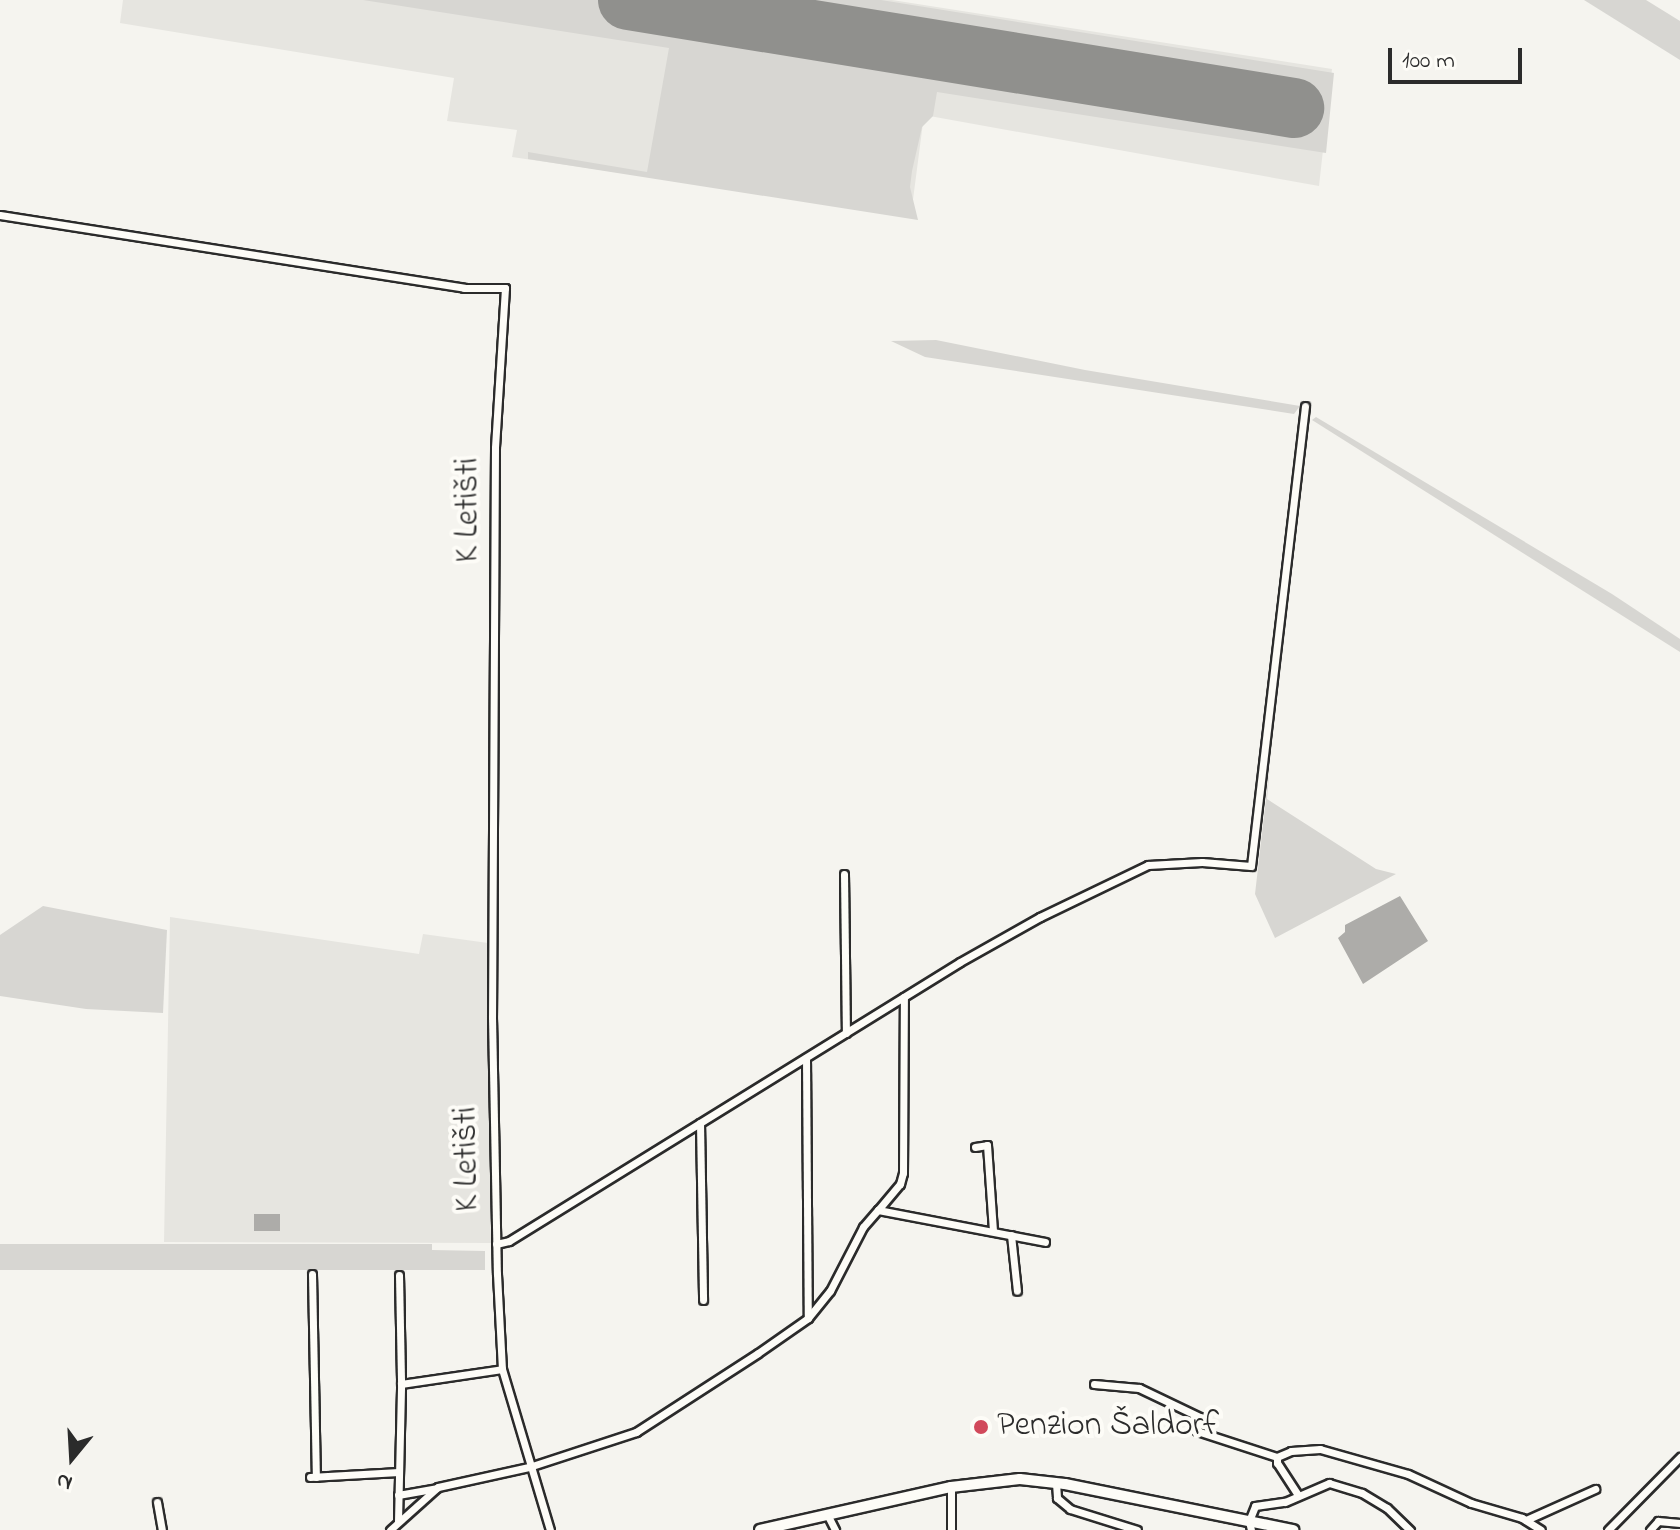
<!DOCTYPE html>
<html>
<head>
<meta charset="utf-8">
<style>
	body { margin:0 }
	#map { position:relative; width:1680px; height:1530px; overflow:hidden; background:#f5f4ef; font-family:"Indie Flower",sans-serif }
	div>[style] { position:absolute }
	.built>* { inset:0; background:#e6e5e0 }
	.green>* { inset:0; background:#d7d6d2 }
	.water>* { inset:0; background:#adaca9; transform-origin:0 0 }
	.runway>* { height:60px; margin:-30px; padding:0 30px; transform-origin:30px; border-radius:30px; background:#90908d }
	.roads { filter:drop-shadow(2px 0 #2b2b2b) drop-shadow(-2px 0 #2b2b2b) drop-shadow(0 2px #2b2b2b) drop-shadow(0 -2px #2b2b2b) }
	.street>* { height:7px; margin:-3.5px; padding:0 3.5px; transform-origin:3.5px; border-radius:3.5px; background:#fdfcf7 }
	.secondary>* { height:10px; margin:-5px; padding:0 5px; transform-origin:5px; border-radius:5px; background:#fdfcf7 }
	.dots>* { width:22px; height:22px; translate:-50% -50%; box-sizing:border-box; border:4px solid #fdfcf7; border-radius:50% }
	span { translate:-50% -50%; white-space:nowrap; text-align:center; line-height:1.15; -webkit-text-stroke:8px #fdfcf7; paint-order:stroke }
	.street-label { font-size:34px; color:#2b2b2b }
	.poi-label { font-size:34px; color:#2b2b2b }
	.left { translate:0 -50%; text-align:left }
	.north { position:absolute; left:32px; top:1418px; width:80px; height:80px; -webkit-text-stroke:6px #fdfcf7; paint-order:stroke; rotate:198deg; font-size:22px; font-weight:700; line-height:32px; text-align:center; color:#2b2b2b }
	.north::after { content:''; display:block; margin:auto; width:28px; height:36px; background:#2b2b2b; clip-path:polygon(50% 0,100% 100%,50% 72%,0 100%) }
	.scale { position:absolute; left:1388px; top:48px; width:134px; height:36px; box-sizing:border-box; border:4px solid #2b2b2b; border-top:0; padding-left:10px; font-size:24px; line-height:28px; white-space:nowrap; color:#2b2b2b; -webkit-text-stroke:6px #fdfcf7; paint-order:stroke }
</style>
</head>
<body>
<div id="map">
	<div class="built">
		<i style="clip-path:polygon(123px 0,892px 0,1332px 69px,1319px 186px,924px 115px,911px 215px,512px 157px,517px 130px,447px 121px,454px 78px,120px 23px)"></i>
		<i style="clip-path:polygon(170px 917px,419px 954px,423px 934px,488px 943px,491px 1243px,164px 1242px)"></i>
	</div>
	<div class="green">
		<i style="clip-path:polygon(363px 0,881px 0,1334px 73px,1326px 153px,937px 92px,933px 116px,922px 127px,912px 171px,910px 187px,918px 220px,528px 159px,528px 152px,647px 172px,669px 48px)"></i>
		<i style="clip-path:polygon(1584px 0,1646px 0,1680px 21px,1680px 60px)"></i>
		<i style="clip-path:polygon(936px 340px,1085px 370px,1300px 406px,1294px 414px,925px 357px,891px 341px)"></i>
		<i style="clip-path:polygon(1316px 417px,1612px 594px,1680px 639px,1680px 652px,1312px 420px)"></i>
		<i style="clip-path:polygon(1270px 764px,1267px 799px,1376px 869px,1396px 874px,1275px 938px,1255px 894px)"></i>
		<i style="clip-path:polygon(43px 906px,167px 930px,163px 1013px,86px 1009px,0 996px,0 935px)"></i>
		<i style="clip-path:polygon(0 1244px,432px 1244px,432px 1250px,485px 1251px,485px 1270px,0 1270px)"></i>
	</div>
	<div class="water">
		<i style="clip-path:polygon(1400px 896px,1428px 941px,1363px 984px,1338px 938px,1345px 932px,1345px 925px)"></i>
		<i style="left:254px;top:1214px;width:26px;height:17px"></i>
	</div>
	<div class="runway">
		<i style="left:628px;top:0;width:675px;rotate:9.21deg"></i>
	</div>
	<div class="roads">
		<div class="street">
			<i style="left:0;top:215px;width:470px;rotate:8.9deg"></i>
			<i style="left:464px;top:288px;width:41px"></i>
			<i style="left:505px;top:288px;width:160px;rotate:93.6deg"></i>
			<i style="left:495px;top:448px;width:569px;rotate:90.3deg"></i>
			<i style="left:492px;top:1017px;width:257px;rotate:88.9deg"></i>
			<i style="left:497px;top:1274px;width:95px;rotate:87deg"></i>
			<i style="left:502px;top:1369px;width:168px;rotate:73.4deg"></i>
			<i style="left:844px;top:874px;width:159px;rotate:89.3deg"></i>
			<i style="left:806px;top:1058px;width:260px;rotate:89.6deg"></i>
			<i style="left:700px;top:1123px;width:177px;rotate:89deg"></i>
			<i style="left:975px;top:1147px;width:12px;rotate:-9deg"></i>
			<i style="left:987px;top:1145px;width:85px;rotate:86deg"></i>
			<i style="left:878px;top:1210px;width:34px;rotate:-50deg"></i>
			<i style="left:900px;top:1184px;width:11px;rotate:-75deg"></i>
			<i style="left:903px;top:1173px;width:176px;rotate:-89.7deg"></i>
			<i style="left:1011px;top:1235px;width:56px;rotate:83.9deg"></i>
			<i style="left:496px;top:1244px;width:13px;rotate:-13deg"></i>
			<i style="left:509px;top:1241px;width:530px;rotate:-31.74deg"></i>
			<i style="left:960px;top:962px;width:92px;rotate:-29.4deg"></i>
			<i style="left:1040px;top:917px;width:120px;rotate:-25.7deg"></i>
			<i style="left:1148px;top:865px;width:54px;rotate:-3.2deg"></i>
			<i style="left:1202px;top:862px;width:49px;rotate:4.7deg"></i>
			<i style="left:1251px;top:866px;width:463px;rotate:-83.3deg"></i>
			<i style="left:312px;top:1274px;width:203px;rotate:88.9deg"></i>
			<i style="left:399px;top:1275px;width:109px;rotate:88.9deg"></i>
			<i style="left:1094px;top:1384px;width:45px;rotate:5.1deg"></i>
			<i style="left:1139px;top:1388px;width:74px;rotate:25.5deg"></i>
			<i style="left:1197px;top:1431px;width:84px;rotate:18deg"></i>
			<i style="left:310px;top:1477px;width:89px;rotate:-3.2deg"></i>
			<i style="left:1056px;top:1483px;width:15px;rotate:86deg"></i>
			<i style="left:1057px;top:1498px;width:17px;rotate:40deg"></i>
			<i style="left:1070px;top:1509px;width:70px;rotate:17.4deg"></i>
			<i style="left:398px;top:1495px;width:39px;rotate:-10deg"></i>
			<i style="left:1298px;top:1495px;width:38px;rotate:-123deg"></i>
			<i style="left:1277px;top:1463px;width:6px;rotate:-90deg"></i>
			<i style="left:1277px;top:1457px;width:15px;rotate:-23deg"></i>
			<i style="left:1291px;top:1451px;width:29px;rotate:-4deg"></i>
			<i style="left:1320px;top:1449px;width:91px;rotate:15.9deg"></i>
			<i style="left:1408px;top:1474px;width:69px;rotate:24.7deg"></i>
			<i style="left:1471px;top:1503px;width:53px;rotate:16.4deg"></i>
			<i style="left:1522px;top:1518px;width:22px;rotate:32deg"></i>
			<i style="left:157px;top:1502px;width:28px;rotate:80deg"></i>
			<i style="left:827px;top:1514px;width:18px;rotate:63deg"></i>
			<i style="left:1526px;top:1520px;width:76px;rotate:-24.2deg"></i>
			<i style="left:398px;top:1521px;width:137px;rotate:-88.7deg"></i>
			<i style="left:401px;top:1384px;width:102px;rotate:-8.4deg"></i>
			<i style="left:390px;top:1530px;width:64px;rotate:-41.9deg"></i>
			<i style="left:438px;top:1487px;width:93px;rotate:-12.4deg"></i>
			<i style="left:529px;top:1467px;width:113px;rotate:-18.1deg"></i>
			<i style="left:636px;top:1432px;width:145px;rotate:-32.9deg"></i>
			<i style="left:758px;top:1353px;width:61px;rotate:-35deg"></i>
			<i style="left:808px;top:1318px;width:35px;rotate:-51deg"></i>
			<i style="left:830px;top:1291px;width:72px;rotate:-62.7deg"></i>
			<i style="left:863px;top:1227px;width:23px;rotate:-49deg"></i>
			<i style="left:878px;top:1210px;width:170px;rotate:10.8deg"></i>
			<i style="left:951px;top:1530px;width:43px;rotate:-90deg"></i>
			<i style="left:1251px;top:1530px;width:9px;rotate:-103deg"></i>
			<i style="left:1249px;top:1521px;width:16px;rotate:-68deg"></i>
			<i style="left:1255px;top:1506px;width:30px;rotate:-8deg"></i>
			<i style="left:1285px;top:1502px;width:48px;rotate:-23.4deg"></i>
			<i style="left:1329px;top:1483px;width:34px;rotate:17deg"></i>
			<i style="left:1362px;top:1493px;width:29px;rotate:31deg"></i>
			<i style="left:1387px;top:1508px;width:32px;rotate:44deg"></i>
			<i style="left:1608px;top:1530px;width:103px;rotate:-45.4deg"></i>
			<i style="left:1650px;top:1530px;width:12px;rotate:-48deg"></i>
			<i style="left:1658px;top:1521px;width:22px;rotate:5deg"></i>
		</div>
		<div class="secondary">
			<i style="left:760px;top:1530px;width:196px;rotate:-12.7deg"></i>
			<i style="left:951px;top:1487px;width:69px;rotate:-6.6deg"></i>
			<i style="left:1020px;top:1479px;width:45px;rotate:6.3deg"></i>
			<i style="left:1065px;top:1484px;width:233px;rotate:11.4deg"></i>
		</div>
	</div>
	<div class="dots">
		<i style="left:981px;top:1427px;background:#d1495b"></i>
	</div>
	<div class="street-label">
		<span style="left:469px;top:510px;rotate:-90deg">K Letišti</span>
		<span style="left:468px;top:1159px;rotate:-91deg">K Letišti</span>
	</div>
	<div class="poi-label">
		<span class="left" style="left:997px;top:1427px">Penzion Šaldorf</span>
	</div>
	<div class="north">N</div>
	<div class="scale">100 m</div>
</div>
</body>
</html>
